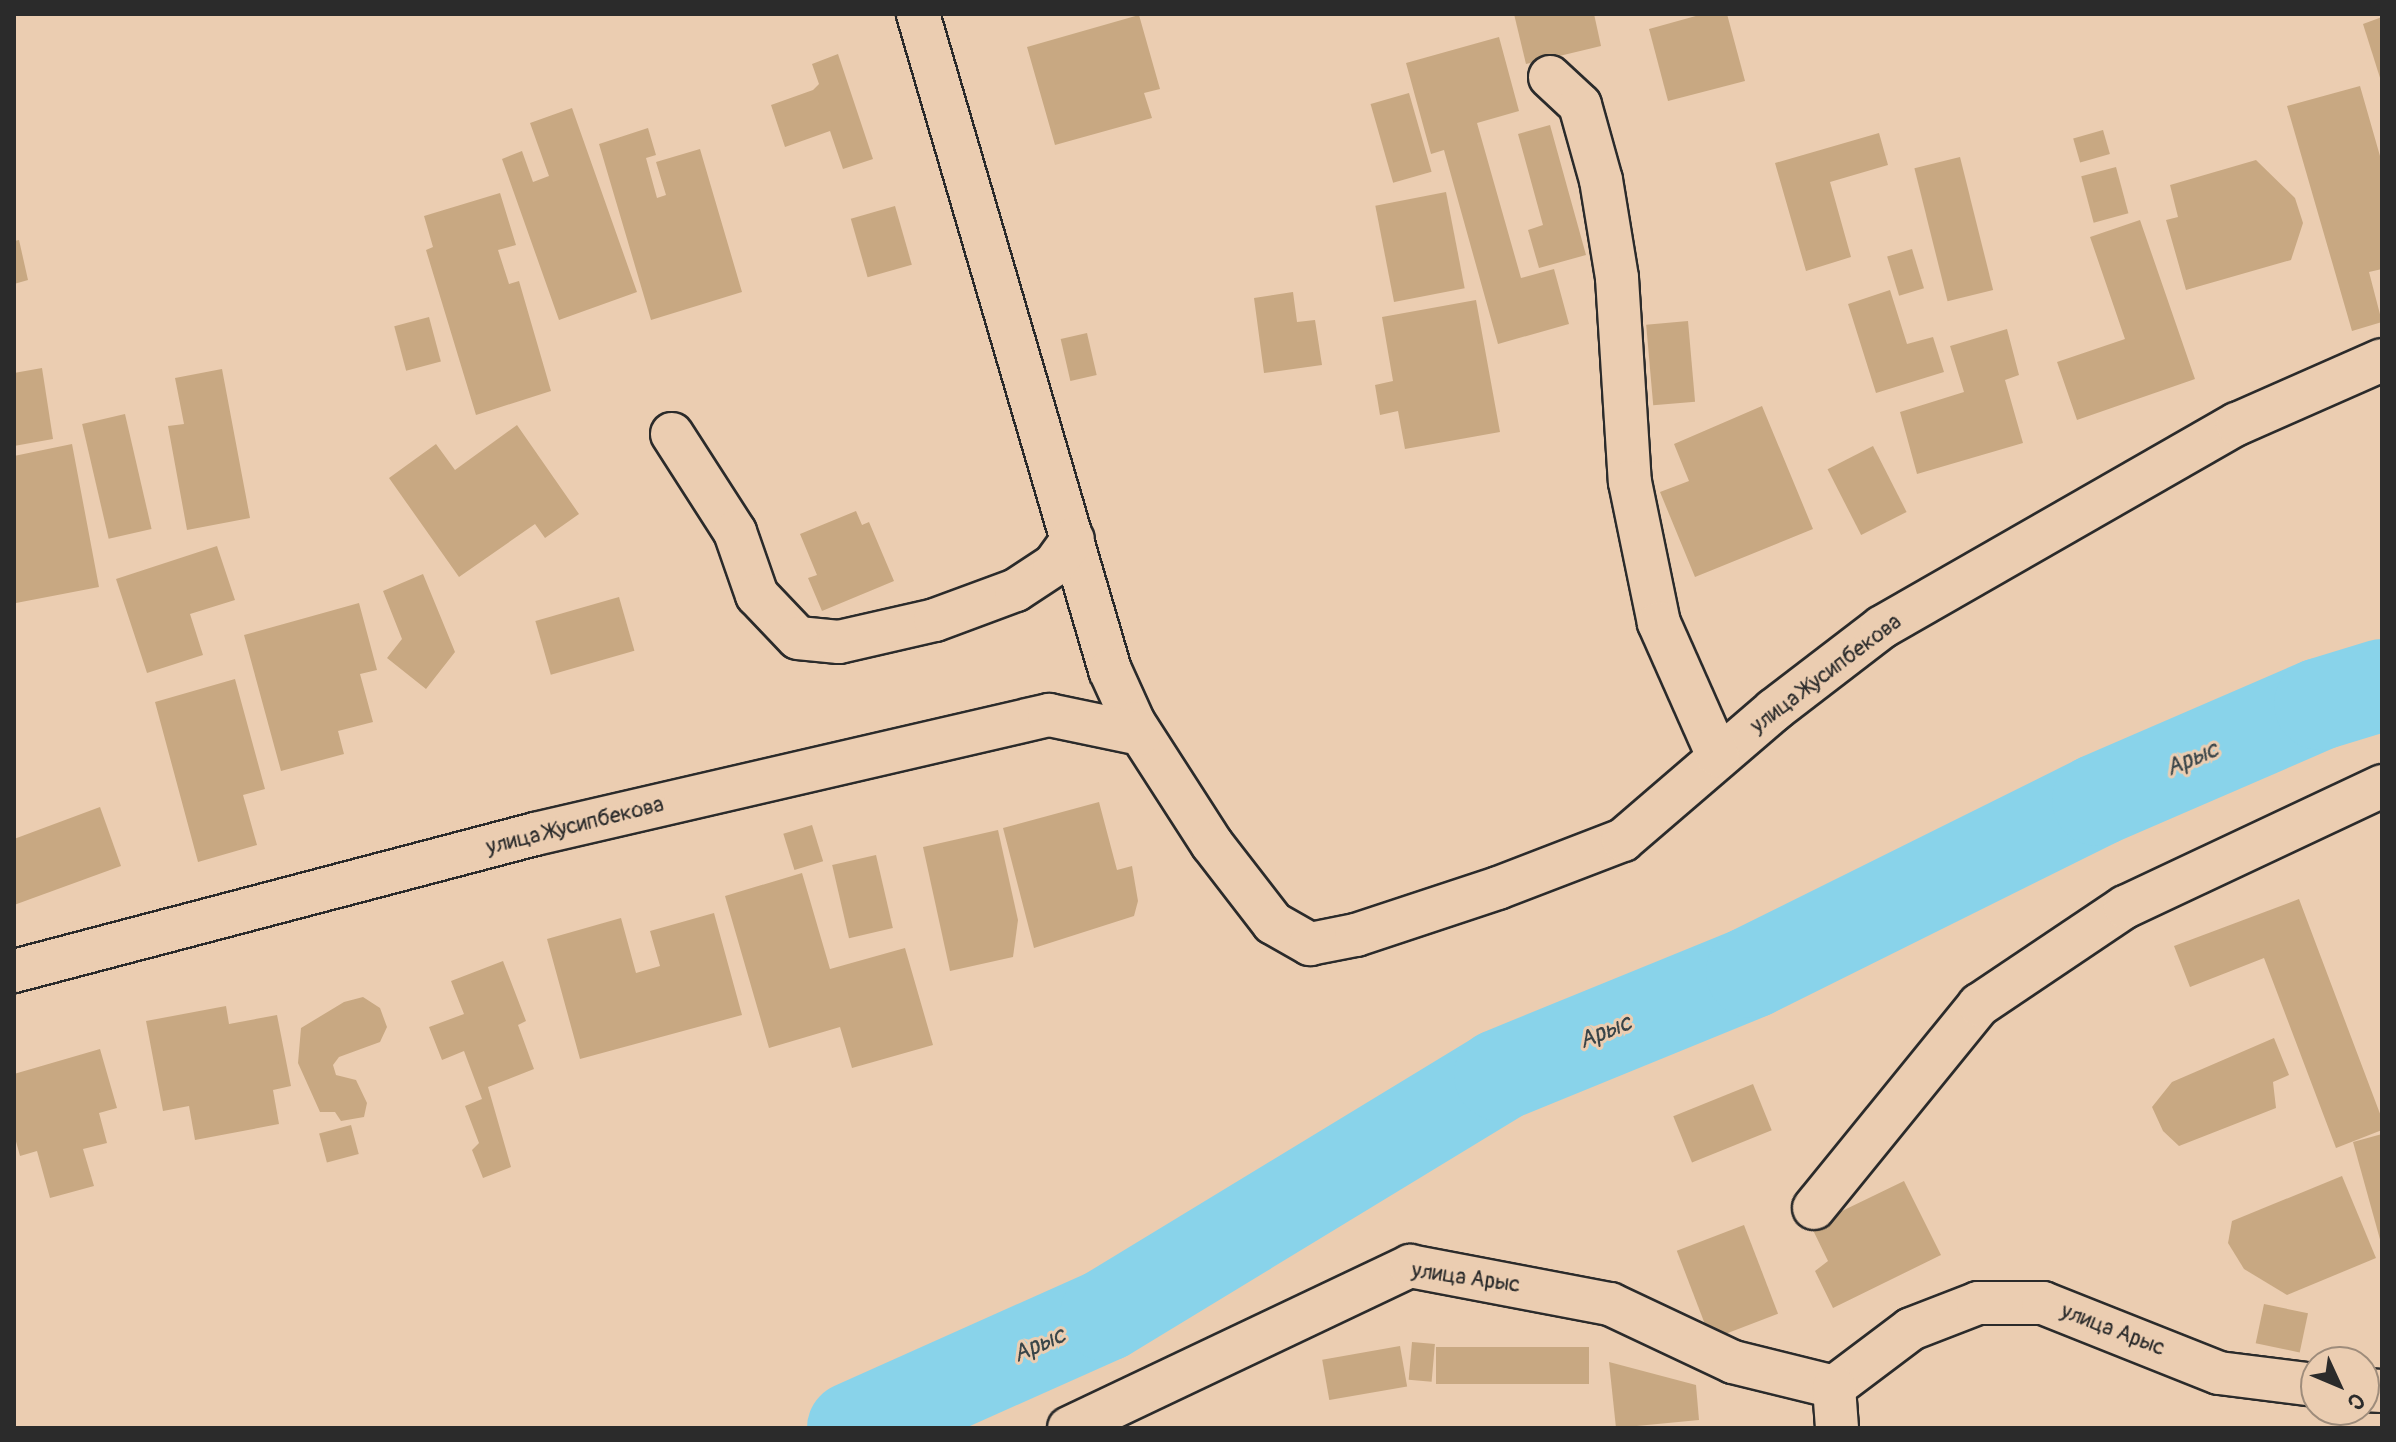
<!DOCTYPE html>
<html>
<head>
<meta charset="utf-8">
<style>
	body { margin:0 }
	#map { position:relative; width:2396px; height:1442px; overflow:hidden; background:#ebcdb1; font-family:Pangolin,sans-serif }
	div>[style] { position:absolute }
	.river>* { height:92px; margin:-46px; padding:0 46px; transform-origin:46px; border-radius:46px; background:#89d3ea }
	.building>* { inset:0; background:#c8a882; transform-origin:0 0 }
	.roads { filter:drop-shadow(2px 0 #2b2b2b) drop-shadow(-2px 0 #2b2b2b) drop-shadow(0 2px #2b2b2b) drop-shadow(0 -2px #2b2b2b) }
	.street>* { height:42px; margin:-21px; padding:0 21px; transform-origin:21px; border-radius:21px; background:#ebcdb1 }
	span { translate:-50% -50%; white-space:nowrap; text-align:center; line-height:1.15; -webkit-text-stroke:6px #ebcdb1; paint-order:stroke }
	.street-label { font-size:22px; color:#2b2b2b }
	.water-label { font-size:24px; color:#394448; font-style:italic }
	.frame { position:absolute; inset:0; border:16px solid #2b2b2b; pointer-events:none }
	.north { position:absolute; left:2300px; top:1346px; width:80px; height:80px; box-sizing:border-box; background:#ebcdb1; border:2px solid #9e8c7b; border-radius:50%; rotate:134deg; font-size:22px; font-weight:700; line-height:32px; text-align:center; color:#2b2b2b }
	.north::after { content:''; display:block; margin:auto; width:28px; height:36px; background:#2b2b2b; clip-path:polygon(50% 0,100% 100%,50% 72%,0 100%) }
</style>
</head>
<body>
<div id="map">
	<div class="river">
		<i style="left:853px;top:1428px;width:277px;rotate:-24.1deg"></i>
		<i style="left:1106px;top:1315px;width:461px;rotate:-31.3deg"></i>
		<i style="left:1500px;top:1075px;width:272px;rotate:-22.2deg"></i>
		<i style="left:1752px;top:972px;width:386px;rotate:-26.4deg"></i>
		<i style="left:2098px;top:800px;width:242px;rotate:-23.4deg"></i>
		<i style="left:2320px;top:704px;width:65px;rotate:-17deg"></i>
	</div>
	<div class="building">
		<i style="clip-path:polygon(1514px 14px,1594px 14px,1601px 46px,1526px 64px)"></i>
		<i style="clip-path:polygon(1703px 14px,1727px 14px,1745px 81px,1668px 101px,1649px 29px)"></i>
		<i style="clip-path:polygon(1139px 15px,1160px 89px,1144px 93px,1152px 118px,1055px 145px,1027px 47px)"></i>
		<i style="clip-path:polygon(2382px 17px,2382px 81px,2381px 81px,2363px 24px)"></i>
		<i style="clip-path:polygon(1499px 37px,1519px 111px,1477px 123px,1521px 278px,1554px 269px,1569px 324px,1498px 344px,1444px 150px,1431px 154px,1406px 63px)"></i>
		<i style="clip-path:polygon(838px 54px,873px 159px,843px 169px,830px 131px,785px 147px,771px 105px,813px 90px,819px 84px,812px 64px)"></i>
		<i style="clip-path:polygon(2360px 86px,2382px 163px,2382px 269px,2369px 272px,2382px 322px,2352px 331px,2287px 106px)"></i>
		<i style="left:1409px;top:93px;width:82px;height:40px;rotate:74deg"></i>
		<i style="clip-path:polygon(572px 108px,637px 292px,559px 320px,502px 159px,522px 151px,533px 182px,549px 176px,530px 123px)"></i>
		<i style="clip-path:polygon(1550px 125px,1586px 255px,1539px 268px,1528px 230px,1543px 225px,1518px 134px)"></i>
		<i style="clip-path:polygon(648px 128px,656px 155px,646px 158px,657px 198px,666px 195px,656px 162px,700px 149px,742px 292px,651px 320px,599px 144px)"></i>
		<i style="left:2103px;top:130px;width:25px;height:31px;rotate:74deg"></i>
		<i style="clip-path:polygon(1879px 133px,1888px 165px,1830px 182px,1851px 257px,1806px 271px,1775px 163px)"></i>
		<i style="left:1960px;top:157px;width:137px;height:47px;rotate:76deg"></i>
		<i style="clip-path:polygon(2256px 160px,2295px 198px,2303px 223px,2291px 260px,2186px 290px,2166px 220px,2178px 217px,2170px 185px)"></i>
		<i style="left:2116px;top:167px;width:48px;height:36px;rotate:75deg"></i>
		<i style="left:1446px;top:192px;width:98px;height:72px;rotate:79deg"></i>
		<i style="clip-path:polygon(500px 193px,516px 245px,498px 250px,509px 284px,519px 281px,551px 391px,476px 415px,426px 250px,433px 247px,424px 216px)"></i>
		<i style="left:895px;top:206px;width:61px;height:46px;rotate:74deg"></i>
		<i style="clip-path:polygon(2140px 220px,2195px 379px,2077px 420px,2057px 362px,2125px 339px,2090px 237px)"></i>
		<i style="clip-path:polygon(19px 240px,28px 280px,14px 284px,14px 241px)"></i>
		<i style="left:1912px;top:249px;width:41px;height:26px;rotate:73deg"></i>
		<i style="clip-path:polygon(1890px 290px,1907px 344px,1933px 337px,1944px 372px,1876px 393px,1848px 304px)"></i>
		<i style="clip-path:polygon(1293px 292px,1297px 322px,1315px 320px,1322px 365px,1264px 373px,1254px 298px)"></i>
		<i style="clip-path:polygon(1476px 300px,1500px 432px,1405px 449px,1398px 411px,1380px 415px,1375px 385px,1393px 381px,1382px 317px)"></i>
		<i style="left:429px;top:317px;width:46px;height:36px;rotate:75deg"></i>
		<i style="left:1688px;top:321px;width:81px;height:42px;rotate:85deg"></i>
		<i style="clip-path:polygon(2007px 329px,2019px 375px,2005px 380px,2023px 443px,1917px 474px,1900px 412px,1964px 392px,1950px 346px)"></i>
		<i style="left:1087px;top:333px;width:43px;height:27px;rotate:77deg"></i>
		<i style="clip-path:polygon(42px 368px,53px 439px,14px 446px,14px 373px)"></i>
		<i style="clip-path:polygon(222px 369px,250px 518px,187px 530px,168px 426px,184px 424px,175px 378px)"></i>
		<i style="clip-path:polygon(1762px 406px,1813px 529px,1695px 577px,1660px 492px,1689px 481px,1674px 444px)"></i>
		<i style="left:125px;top:414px;width:118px;height:44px;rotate:77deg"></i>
		<i style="clip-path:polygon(517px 425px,579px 514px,545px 538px,535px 524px,459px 577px,389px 478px,436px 444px,455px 470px)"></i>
		<i style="clip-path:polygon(72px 444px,99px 587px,16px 603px,14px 616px,14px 456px)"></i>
		<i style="left:1873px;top:446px;width:74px;height:51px;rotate:63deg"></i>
		<i style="clip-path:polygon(856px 511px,862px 525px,869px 522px,894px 581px,822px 611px,808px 578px,817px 575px,800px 534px)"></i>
		<i style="clip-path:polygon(217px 546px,235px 600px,190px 614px,203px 655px,147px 673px,116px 579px)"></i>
		<i style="clip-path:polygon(423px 574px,455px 652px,426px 689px,387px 658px,402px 639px,383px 591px)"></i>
		<i style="left:619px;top:597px;width:56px;height:87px;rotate:74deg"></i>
		<i style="clip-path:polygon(359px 603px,377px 670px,360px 674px,373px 722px,338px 731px,344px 754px,281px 771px,244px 635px)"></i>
		<i style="clip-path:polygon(235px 679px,265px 789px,243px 795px,257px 845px,198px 862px,155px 702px)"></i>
		<i style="clip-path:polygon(1099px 802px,1117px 870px,1132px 866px,1138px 901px,1134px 916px,1034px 948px,1003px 828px)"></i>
		<i style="clip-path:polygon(100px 807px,121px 866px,14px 905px,14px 839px)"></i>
		<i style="left:812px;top:825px;width:38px;height:30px;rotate:73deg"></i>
		<i style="clip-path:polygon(998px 830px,1018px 920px,1013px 957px,950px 971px,923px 847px)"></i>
		<i style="left:876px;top:855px;width:75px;height:45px;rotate:77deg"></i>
		<i style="clip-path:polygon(802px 873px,830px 969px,905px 948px,933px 1045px,852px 1068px,840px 1027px,769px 1048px,725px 896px)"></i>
		<i style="clip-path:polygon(2299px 899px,2382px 1119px,2382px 1130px,2336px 1148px,2264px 958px,2190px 987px,2174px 946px)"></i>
		<i style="clip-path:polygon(714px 913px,742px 1015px,580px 1059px,547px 939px,621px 918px,636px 973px,660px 966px,650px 931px)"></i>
		<i style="clip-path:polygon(503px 961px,526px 1021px,518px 1025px,534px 1069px,488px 1087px,511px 1167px,483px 1178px,472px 1150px,479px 1143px,465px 1106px,482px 1099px,464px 1051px,442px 1060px,429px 1027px,464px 1014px,451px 981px)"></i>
		<i style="clip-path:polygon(363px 997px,380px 1008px,387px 1027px,380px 1042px,339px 1057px,333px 1065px,336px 1075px,356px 1080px,367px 1103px,364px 1117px,341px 1121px,335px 1112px,320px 1112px,298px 1063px,301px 1028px,344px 1002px)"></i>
		<i style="clip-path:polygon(226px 1006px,229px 1024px,277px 1015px,291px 1086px,273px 1090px,279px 1124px,195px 1140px,189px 1106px,163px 1111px,146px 1021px)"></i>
		<i style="clip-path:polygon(2274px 1038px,2289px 1075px,2273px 1082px,2276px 1108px,2179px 1146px,2163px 1131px,2152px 1107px,2172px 1082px)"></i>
		<i style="clip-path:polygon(100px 1049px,117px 1108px,99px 1113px,107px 1143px,83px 1149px,94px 1186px,50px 1198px,37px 1151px,20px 1156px,14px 1134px,14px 1074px)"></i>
		<i style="left:1753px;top:1084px;width:50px;height:86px;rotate:68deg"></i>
		<i style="left:351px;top:1125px;width:30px;height:33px;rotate:75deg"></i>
		<i style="clip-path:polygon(2382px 1134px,2382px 1242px,2381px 1243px,2353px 1142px)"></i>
		<i style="clip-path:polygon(2342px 1176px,2376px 1258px,2287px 1295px,2244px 1269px,2228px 1243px,2232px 1221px)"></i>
		<i style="clip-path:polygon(1904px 1181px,1941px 1255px,1833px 1308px,1815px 1271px,1828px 1261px,1811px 1226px)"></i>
		<i style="left:1744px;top:1225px;width:95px;height:72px;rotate:69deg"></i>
		<i style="left:2264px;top:1304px;width:45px;height:40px;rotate:12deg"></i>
		<i style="left:1412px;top:1342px;width:23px;height:38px;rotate:5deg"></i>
		<i style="left:1400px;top:1346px;width:41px;height:79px;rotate:80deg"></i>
		<i style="left:1589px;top:1347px;width:37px;height:153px;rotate:90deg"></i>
		<i style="clip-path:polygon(1609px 1362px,1696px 1385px,1699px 1420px,1616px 1428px)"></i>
	</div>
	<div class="roads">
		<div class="street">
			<i style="left:918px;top:14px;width:684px;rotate:73.69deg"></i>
			<i style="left:1110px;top:670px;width:58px;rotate:65.6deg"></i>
			<i style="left:1134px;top:723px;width:144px;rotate:57.2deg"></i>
			<i style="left:1212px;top:844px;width:100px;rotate:52.3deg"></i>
			<i style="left:1273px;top:923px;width:43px;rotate:29.6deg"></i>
			<i style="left:1310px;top:944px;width:47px;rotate:-11.1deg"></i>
			<i style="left:1356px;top:935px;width:150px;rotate:-18.3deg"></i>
			<i style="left:1498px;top:888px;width:134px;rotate:-21deg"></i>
			<i style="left:1623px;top:840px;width:199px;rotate:-40.7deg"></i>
			<i style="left:1774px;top:710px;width:136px;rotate:-37.5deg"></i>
			<i style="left:1882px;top:627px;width:409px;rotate:-29.8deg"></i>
			<i style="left:2237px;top:424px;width:158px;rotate:-23.8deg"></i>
			<i style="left:1550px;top:77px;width:41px;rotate:43deg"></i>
			<i style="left:1580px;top:105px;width:78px;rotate:74.4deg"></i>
			<i style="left:1601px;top:180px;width:99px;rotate:80.7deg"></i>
			<i style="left:1617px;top:278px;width:204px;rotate:86.4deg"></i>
			<i style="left:1630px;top:482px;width:144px;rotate:78.4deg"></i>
			<i style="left:1659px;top:623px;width:145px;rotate:66.1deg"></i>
			<i style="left:672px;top:434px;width:117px;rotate:57.3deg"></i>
			<i style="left:735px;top:532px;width:67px;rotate:70.8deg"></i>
			<i style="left:757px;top:595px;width:59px;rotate:46.4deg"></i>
			<i style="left:798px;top:638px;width:41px;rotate:5.6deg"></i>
			<i style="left:839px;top:642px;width:98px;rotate:-12.9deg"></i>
			<i style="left:935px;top:620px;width:86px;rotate:-20.3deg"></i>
			<i style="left:1016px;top:590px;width:45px;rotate:-33.3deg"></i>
			<i style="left:1054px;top:565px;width:32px;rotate:-54deg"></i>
			<i style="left:14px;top:971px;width:539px;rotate:-14.73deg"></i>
			<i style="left:535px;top:834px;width:528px;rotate:-13.04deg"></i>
			<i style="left:1049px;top:715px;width:93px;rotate:11.8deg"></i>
			<i style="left:1814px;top:1208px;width:262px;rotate:-50.9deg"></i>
			<i style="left:1979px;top:1005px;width:176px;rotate:-33.9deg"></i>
			<i style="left:2125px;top:907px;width:284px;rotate:-25.2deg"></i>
			<i style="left:1834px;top:1387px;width:96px;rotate:-37deg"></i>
			<i style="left:1911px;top:1329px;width:72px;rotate:-21.2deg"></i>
			<i style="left:1978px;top:1303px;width:65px"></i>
			<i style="left:2043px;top:1303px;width:189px;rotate:21.7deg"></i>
			<i style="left:2219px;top:1373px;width:98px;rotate:7.1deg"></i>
			<i style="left:2364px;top:1390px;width:18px;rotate:3deg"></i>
			<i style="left:1069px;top:1428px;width:378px;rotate:-25.4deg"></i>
			<i style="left:1410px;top:1266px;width:204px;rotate:10.8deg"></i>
			<i style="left:1610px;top:1304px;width:136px;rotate:25.2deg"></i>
			<i style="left:1733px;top:1362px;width:104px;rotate:13.9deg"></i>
			<i style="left:1834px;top:1387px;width:41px;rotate:85.8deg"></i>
		</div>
	</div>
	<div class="street-label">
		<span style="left:1826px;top:674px;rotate:-37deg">улица Жусипбекова</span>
		<span style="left:575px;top:826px;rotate:-14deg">улица Жусипбекова</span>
		<span style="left:1466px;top:1278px;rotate:8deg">улица Арыс</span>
		<span style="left:2113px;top:1330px;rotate:21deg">улица Арыс</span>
	</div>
	<div class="water-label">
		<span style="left:2192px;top:759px;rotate:-23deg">Арыс</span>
		<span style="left:1605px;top:1032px;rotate:-22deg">Арыс</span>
		<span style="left:1039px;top:1345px;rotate:-24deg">Арыс</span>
	</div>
	<div class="frame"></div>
	<div class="north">С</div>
</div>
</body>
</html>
